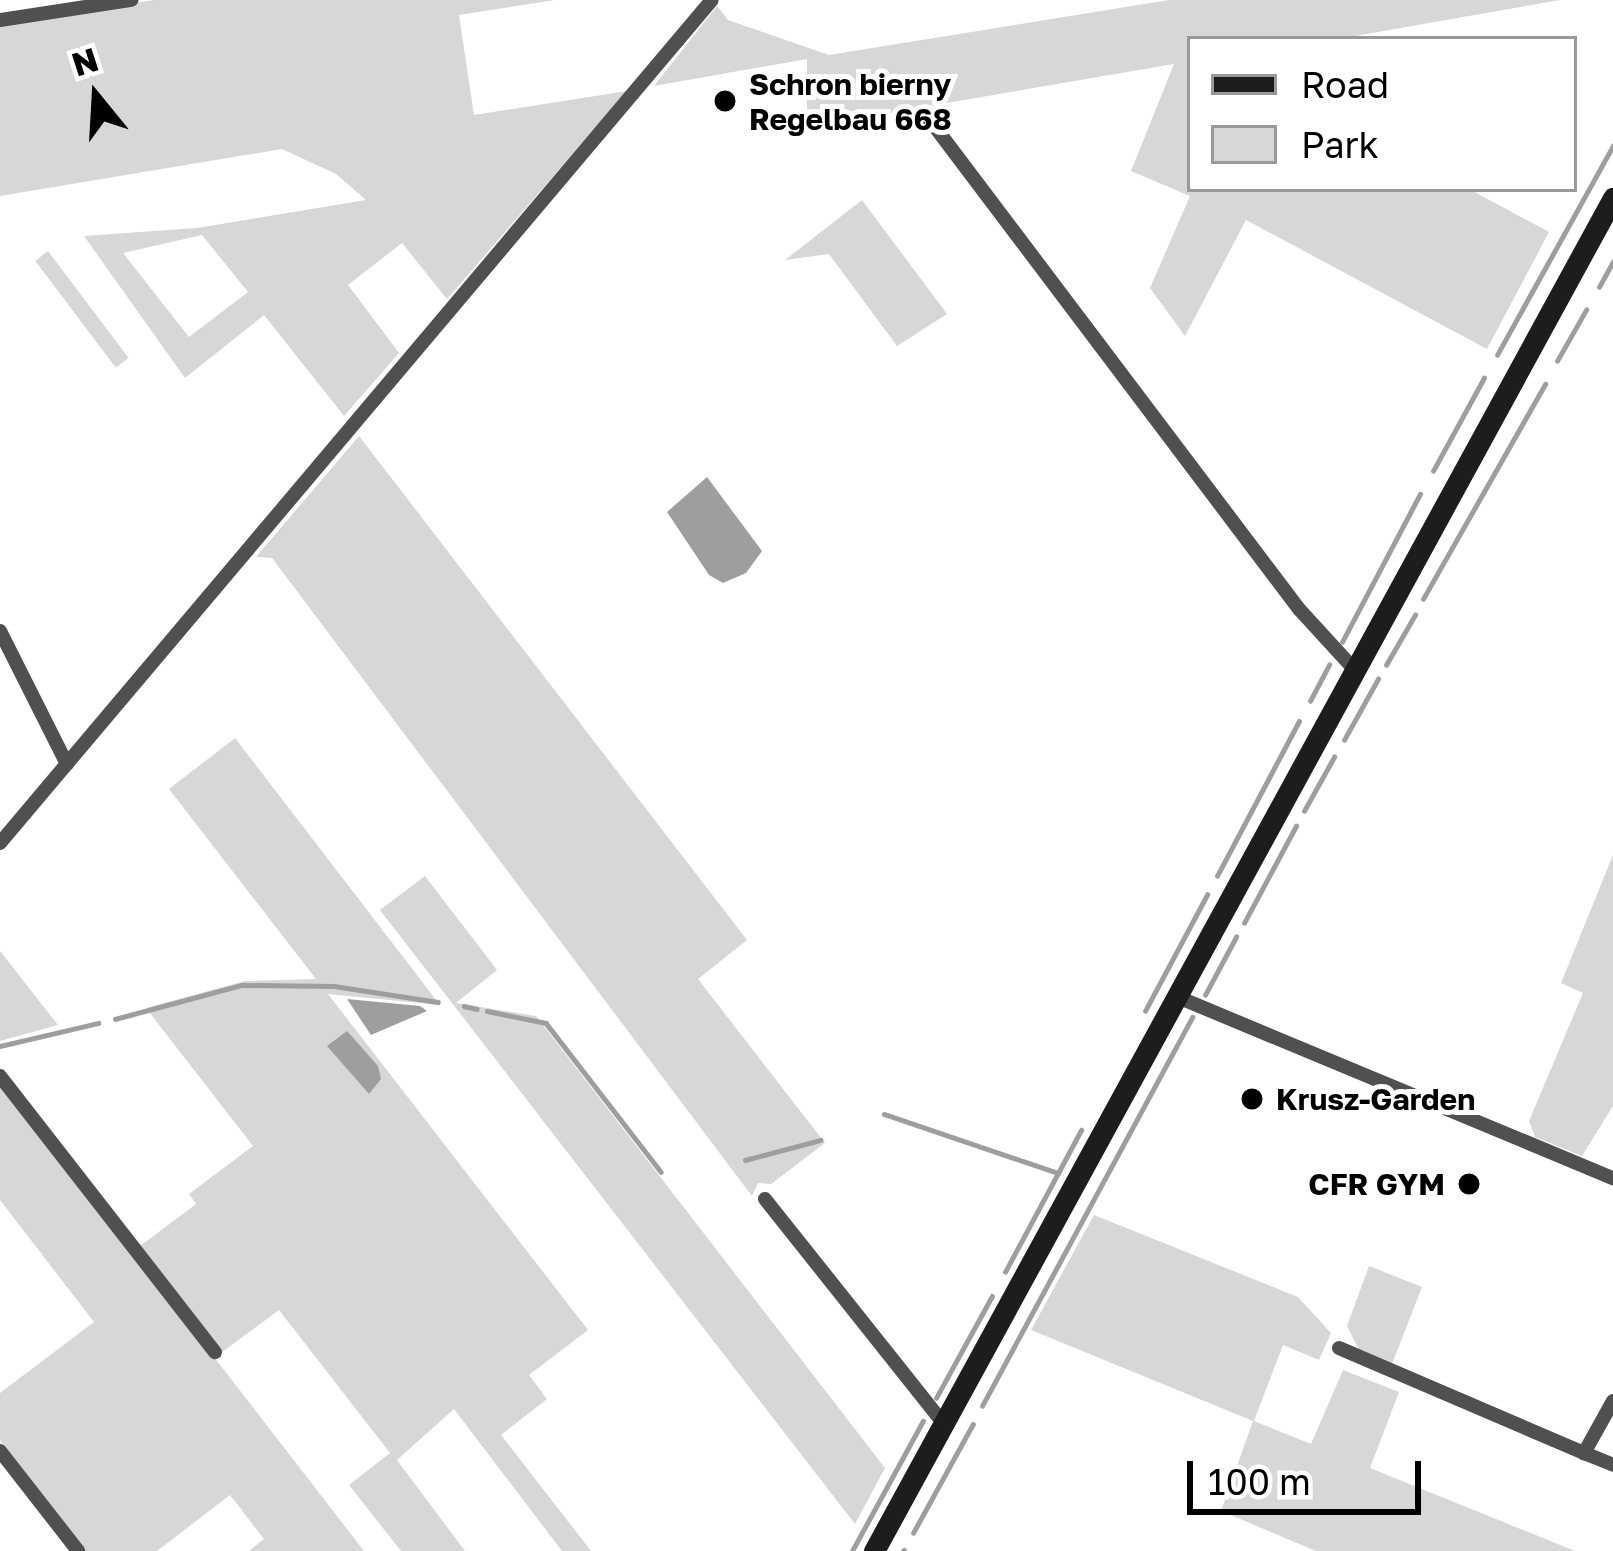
<!DOCTYPE html>
<html>
<head>
<meta charset="utf-8">
<style>
	body { margin:0 }
	#map { position:relative; width:1613px; height:1551px; overflow:hidden; background:#fff; font-family:"Golos Text",sans-serif }
	div>[style] { position:absolute }
	.green>* { inset:0; background:#d7d7d7; transform-origin:0 0 }
	.water>* { inset:0; background:#9e9e9e }
	.stream>* { height:4.5px; margin:-2.25px; padding:0 2.25px; transform-origin:2.25px; border-radius:2.25px; background:#9e9e9e }
	.street>* { height:14px; margin:-7px; padding:0 7px; transform-origin:7px; border-radius:7px; background:#505050 }
	.secondary>* { height:21px; margin:-10.5px; padding:0 10.5px; transform-origin:10.5px; border-radius:10.5px; background:#1d1d1d }
	.dots>* { width:33px; height:33px; translate:-50% -50%; box-sizing:border-box; border:6px solid #fff; border-radius:50% }
	span { translate:-50% -50%; white-space:nowrap; text-align:center; line-height:1.15; -webkit-text-stroke:10px #fff; paint-order:stroke }
	.poi-label { font-size:30px; color:#000; font-weight:700 }
	.left { translate:0 -50%; text-align:left }
	.right { translate:-100% -50%; text-align:right }
	.legend { position:absolute; left:1187px; top:36px; width:390px; height:156px; box-sizing:border-box; background:#fff; border:3px solid #999; margin:0; padding:15px 21px; list-style:none; font-size:36px; color:#000 }
	.legend li { display:flex; align-items:center; gap:24px; height:60px }
	.legend b { width:60px; border:3px solid #999 }
	.north { position:absolute; left:36px; top:36px; width:120px; height:120px; -webkit-text-stroke:9px #fff; paint-order:stroke; rotate:342deg; font-size:33px; font-weight:700; line-height:48px; text-align:center; color:#000 }
	.north::after { content:''; display:block; margin:auto; width:42px; height:54px; background:#000; clip-path:polygon(50% 0,100% 100%,50% 72%,0 100%) }
	.scale { position:absolute; left:1187px; top:1461px; width:234px; height:54px; box-sizing:border-box; border:6px solid #000; border-top:0; padding-left:15px; font-size:36px; line-height:42px; white-space:nowrap; color:#000; -webkit-text-stroke:9px #fff; paint-order:stroke }
</style>
</head>
<body>
<div id="map">
	<div class="green">
		<i style="clip-path:polygon(evenodd,154px 0,555px 0,459px 15px,474px 115px,627px 91px,447px 299px,402px 243px,348px 285px,399px 353px,344px 416px,264px 315px,185px 378px,84px 236px,197px 228px,366px 200px,336px 174px,282px 149px,0 196px,0 25px,154px 0,202px 235px,248px 292px,189px 337px,123px 253px,202px 235px)"></i>
		<i style="clip-path:polygon(1169px 0,1560px 0,1338px 39px,1190px 39px,1190px 189px,1469px 189px,1549px 232px,1487px 349px,1246px 220px,1185px 336px,1150px 288px,1190px 196px,1131px 171px,1174px 64px,807px 127px,807px 59px,654px 86px,717px 6px,728px 20px,829px 55px)"></i>
		<i style="clip-path:polygon(862px 200px,947px 314px,897px 346px,829px 254px,785px 260px)"></i>
		<i style="left:48px;top:251px;width:134px;height:16px;rotate:53deg"></i>
		<i style="clip-path:polygon(359px 436px,747px 940px,698px 979px,825px 1143px,771px 1184px,758px 1183px,752px 1196px,272px 558px,256px 557px)"></i>
		<i style="clip-path:polygon(235px 738px,440px 1005px,328px 994px,588px 1330px,529px 1375px,547px 1399px,501px 1435px,591px 1551px,562px 1551px,454px 1409px,397px 1460px,465px 1551px,401px 1551px,349px 1485px,390px 1453px,279px 1310px,221px 1353px,140px 1246px,196px 1204px,189px 1194px,253px 1146px,146px 1008px,245px 981px,316px 979px,169px 789px)"></i>
		<i style="clip-path:polygon(1613px 855px,1613px 1106px,1582px 1156px,1535px 1137px,1529px 1121px,1583px 993px,1561px 983px)"></i>
		<i style="clip-path:polygon(425px 876px,497px 970px,456px 1003px,536px 1016px,885px 1468px,855px 1524px,380px 910px)"></i>
		<i style="clip-path:polygon(0 951px,58px 1025px,0 1041px)"></i>
		<i style="clip-path:polygon(0 1083px,214px 1357px,364px 1551px,249px 1551px,264px 1539px,230px 1495px,157px 1551px,85px 1551px,0 1440px,0 1393px,94px 1322px,0 1200px)"></i>
		<i style="clip-path:polygon(1094px 1215px,1298px 1297px,1331px 1333px,1319px 1360px,1283px 1345px,1254px 1421px,1311px 1444px,1343px 1370px,1399px 1392px,1370px 1468px,1575px 1551px,1316px 1551px,1221px 1511px,1253px 1421px,1031px 1330px)"></i>
		<i style="clip-path:polygon(1369px 1266px,1422px 1287px,1392px 1364px,1359px 1350px,1347px 1326px)"></i>
	</div>
	<div class="water">
		<i style="clip-path:polygon(707px 477px,762px 551px,746px 573px,723px 583px,709px 575px,667px 512px)"></i>
		<i style="clip-path:polygon(347px 999px,420px 1006px,427px 1011px,371px 1035px)"></i>
		<i style="clip-path:polygon(347px 1031px,378px 1066px,381px 1079px,369px 1094px,327px 1046px)"></i>
	</div>
	<div class="stream">
		<i style="left:1599px;top:287px;width:29px;rotate:-61deg"></i>
		<i style="left:1497px;top:355px;width:239px;rotate:-61deg"></i>
		<i style="left:1557px;top:361px;width:59px;rotate:-60.4deg"></i>
		<i style="left:1433px;top:471px;width:106px;rotate:-61.3deg"></i>
		<i style="left:1423px;top:599px;width:247px;rotate:-60.4deg"></i>
		<i style="left:1342px;top:642px;width:167px;rotate:-62.2deg"></i>
		<i style="left:1386px;top:665px;width:58px;rotate:-59.9deg"></i>
		<i style="left:1310px;top:701px;width:41px;rotate:-62.2deg"></i>
		<i style="left:1344px;top:740px;width:70px;rotate:-60.9deg"></i>
		<i style="left:1304px;top:811px;width:62px;rotate:-60.9deg"></i>
		<i style="left:1217px;top:876px;width:175px;rotate:-62.1deg"></i>
		<i style="left:1244px;top:923px;width:110px;rotate:-61.8deg"></i>
		<i style="left:1205px;top:995px;width:66px;rotate:-61.9deg"></i>
		<i style="left:464px;top:1006px;width:13px;rotate:13deg"></i>
		<i style="left:487px;top:1011px;width:60px;rotate:11.5deg"></i>
		<i style="left:546px;top:1023px;width:188px;rotate:52.3deg"></i>
		<i style="left:1145px;top:1011px;width:132px;rotate:-61.9deg"></i>
		<i style="left:115px;top:1019px;width:131px;rotate:-15deg"></i>
		<i style="left:242px;top:985px;width:92px;rotate:0.6deg"></i>
		<i style="left:334px;top:986px;width:105px;rotate:8.7deg"></i>
		<i style="left:0;top:1046px;width:101px;rotate:-13.2deg"></i>
		<i style="left:884px;top:1114px;width:184px;rotate:18.7deg"></i>
		<i style="left:745px;top:1160px;width:78px;rotate:-14.9deg"></i>
		<i style="left:1005px;top:1272px;width:161px;rotate:-61.8deg"></i>
		<i style="left:936px;top:1398px;width:116px;rotate:-61.2deg"></i>
		<i style="left:982px;top:1406px;width:442px;rotate:-61.6deg"></i>
		<i style="left:913px;top:1533px;width:124px;rotate:-61.2deg"></i>
		<i style="left:852px;top:1551px;width:148px;rotate:-61.4deg"></i>
		<i style="left:903px;top:1551px;width:1px;rotate:-45deg"></i>
	</div>
	<div class="street">
		<i style="left:0;top:20px;width:133px;rotate:-8.7deg"></i>
		<i style="left:923px;top:111px;width:624px;rotate:52.95deg"></i>
		<i style="left:1299px;top:609px;width:81px;rotate:47.5deg"></i>
		<i style="left:0;top:631px;width:149px;rotate:63.3deg"></i>
		<i style="left:0;top:843px;width:1103px;rotate:-49.82deg"></i>
		<i style="left:1180px;top:998px;width:469px;rotate:22.6deg"></i>
		<i style="left:0;top:1076px;width:350px;rotate:52.1deg"></i>
		<i style="left:765px;top:1199px;width:288px;rotate:51.5deg"></i>
		<i style="left:1339px;top:1348px;width:267px;rotate:23.2deg"></i>
		<i style="left:1613px;top:1401px;width:60px;rotate:119.1deg"></i>
		<i style="left:1584px;top:1453px;width:31px;rotate:22deg"></i>
		<i style="left:0;top:1451px;width:127px;rotate:52deg"></i>
	</div>
	<div class="secondary">
		<i style="left:874px;top:1551px;width:1542px;rotate:-61.36deg"></i>
	</div>
	<div class="dots">
		<i style="left:725px;top:101px;background:#000"></i>
		<i style="left:1252px;top:1099px;background:#000"></i>
		<i style="left:1469px;top:1184px;background:#000"></i>
	</div>
	<div class="poi-label">
		<span class="left" style="left:749px;top:101px">Schron bierny<br>Regelbau 668</span>
		<span class="left" style="left:1276px;top:1099px">Krusz-Garden</span>
		<span class="right" style="left:1445px;top:1184px">CFR GYM</span>
	</div>
	<ul class="legend">
	<li><b style="height:15px;background:#1d1d1d"></b>Road</li>
	<li><b style="height:33px;background:#d7d7d7"></b>Park</li>
	</ul>
	<div class="north">N</div>
	<div class="scale">100 m</div>
</div>
</body>
</html>
